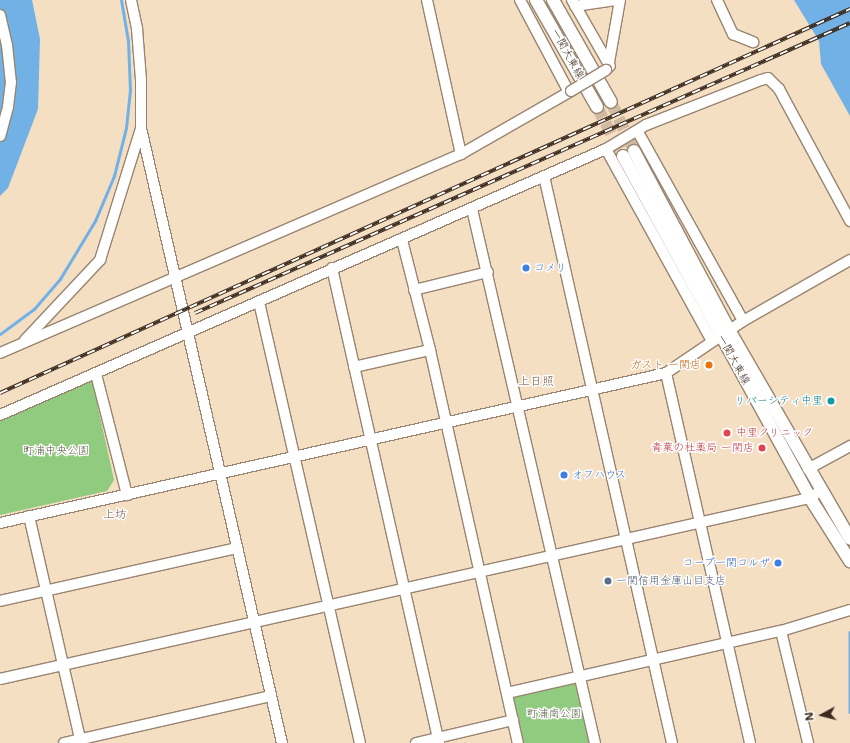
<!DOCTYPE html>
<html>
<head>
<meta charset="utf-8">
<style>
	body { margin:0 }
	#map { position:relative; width:850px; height:743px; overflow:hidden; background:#f5dfc3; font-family:"Shantell Sans","Klee One",sans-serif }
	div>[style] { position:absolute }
	.green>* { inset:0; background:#90cb80 }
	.water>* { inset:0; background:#72b1e5 }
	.stream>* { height:2.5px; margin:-1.25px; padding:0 1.25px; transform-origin:1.25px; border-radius:1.25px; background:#72b1e5 }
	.major-tunnel>* { height:12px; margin-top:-6px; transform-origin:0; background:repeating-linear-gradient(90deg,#d0bba2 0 12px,transparent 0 18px) }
	.roads { filter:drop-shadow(1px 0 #988470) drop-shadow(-1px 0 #988470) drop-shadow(0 1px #988470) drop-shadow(0 -1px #988470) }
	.minor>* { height:10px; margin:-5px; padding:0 5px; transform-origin:5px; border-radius:5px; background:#fff }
	.major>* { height:12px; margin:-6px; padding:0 6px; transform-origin:6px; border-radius:6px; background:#fff }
	.rail>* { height:4px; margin-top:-2px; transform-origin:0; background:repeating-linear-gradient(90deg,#fff 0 8px,#3b2a1e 0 16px); box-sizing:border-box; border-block:1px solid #3b2a1e }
	.bridges { filter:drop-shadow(1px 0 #988470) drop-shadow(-1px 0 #988470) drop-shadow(0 1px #988470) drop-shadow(0 -1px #988470) }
	.minor-bridge>* { height:10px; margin:-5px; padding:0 5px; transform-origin:5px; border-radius:5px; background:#fff }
	.dots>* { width:11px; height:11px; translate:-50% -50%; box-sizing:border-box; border:2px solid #fff; border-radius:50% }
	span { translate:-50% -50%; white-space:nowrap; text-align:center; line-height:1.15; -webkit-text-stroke:3px #fff; paint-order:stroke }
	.street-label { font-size:11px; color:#3b2a1e }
	.shop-label { font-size:11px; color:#366cbe }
	.left { translate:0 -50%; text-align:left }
	.right { translate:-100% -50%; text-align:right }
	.food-label { font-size:11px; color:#c56008 }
	.culture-label { font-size:11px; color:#0d838f }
	.health-label { font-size:11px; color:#be3a42 }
	.park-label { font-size:11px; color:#545a3b }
	.service-label { font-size:11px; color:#4e5e75 }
	.neighbourhood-label { font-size:12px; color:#795748 }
	.north { position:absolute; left:802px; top:695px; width:40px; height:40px; -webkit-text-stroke:3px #fff; paint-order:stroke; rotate:263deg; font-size:11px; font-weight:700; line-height:16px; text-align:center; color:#3b2a1e }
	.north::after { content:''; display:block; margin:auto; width:14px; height:18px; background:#3b2a1e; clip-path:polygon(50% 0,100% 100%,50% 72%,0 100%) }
</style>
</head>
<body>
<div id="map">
	<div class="green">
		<i style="clip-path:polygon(92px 380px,114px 480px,107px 491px,0 515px,0 421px)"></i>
		<i style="clip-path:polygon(574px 680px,590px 743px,521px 743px,512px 699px,515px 694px)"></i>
	</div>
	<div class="water">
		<i style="clip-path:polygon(0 0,32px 0,40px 39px,38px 109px,8px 188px,0 196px)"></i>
		<i style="clip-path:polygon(794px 0,850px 0,850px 116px,821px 64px,819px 41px)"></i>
	</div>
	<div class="stream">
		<i style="left:0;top:334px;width:42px;rotate:-36.3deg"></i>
		<i style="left:34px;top:309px;width:40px;rotate:-49deg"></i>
		<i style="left:60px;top:279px;width:68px;rotate:-58.9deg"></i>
		<i style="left:95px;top:221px;width:49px;rotate:-67.1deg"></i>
		<i style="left:114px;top:176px;width:49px;rotate:-76deg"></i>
		<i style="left:126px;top:128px;width:37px;rotate:-84deg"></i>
		<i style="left:130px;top:91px;width:50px;rotate:-92.3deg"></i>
		<i style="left:128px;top:41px;width:42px;rotate:-99.7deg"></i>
		<i style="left:850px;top:632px;width:80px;rotate:90deg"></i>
	</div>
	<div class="major-tunnel">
		<i style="left:611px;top:102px;width:54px;rotate:64.9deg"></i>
		<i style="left:597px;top:107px;width:55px;rotate:62deg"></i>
	</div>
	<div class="roads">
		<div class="minor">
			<i style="left:131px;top:0;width:30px;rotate:78deg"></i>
			<i style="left:137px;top:29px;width:51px;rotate:85.5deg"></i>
			<i style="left:141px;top:80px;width:48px;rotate:90deg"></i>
			<i style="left:141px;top:128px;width:631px;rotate:77.09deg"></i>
			<i style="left:427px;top:0;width:158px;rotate:77.6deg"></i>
			<i style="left:520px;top:0;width:104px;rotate:62deg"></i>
			<i style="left:572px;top:0;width:76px;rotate:60.1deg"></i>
			<i style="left:717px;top:0;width:38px;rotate:65deg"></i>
			<i style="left:733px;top:34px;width:22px;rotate:22deg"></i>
			<i style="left:575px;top:6px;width:41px;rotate:-8.3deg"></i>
			<i style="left:0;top:15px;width:31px;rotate:77deg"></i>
			<i style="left:7px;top:45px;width:37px;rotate:84deg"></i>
			<i style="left:11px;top:82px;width:25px;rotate:97deg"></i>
			<i style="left:8px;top:107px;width:30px;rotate:105deg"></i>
			<i style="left:608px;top:68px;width:69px;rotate:-80deg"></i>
			<i style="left:638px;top:132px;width:216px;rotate:60.9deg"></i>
			<i style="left:606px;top:149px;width:219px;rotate:61.1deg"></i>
			<i style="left:544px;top:176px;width:581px;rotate:77.28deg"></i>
			<i style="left:472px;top:209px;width:548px;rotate:77.03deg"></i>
			<i style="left:402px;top:240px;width:114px;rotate:75.7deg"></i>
			<i style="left:430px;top:350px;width:403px;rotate:77.4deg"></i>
			<i style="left:332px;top:268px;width:487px;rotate:77.3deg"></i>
			<i style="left:414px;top:290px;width:76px;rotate:-13.7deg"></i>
			<i style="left:259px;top:302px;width:452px;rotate:77.1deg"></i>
			<i style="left:25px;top:340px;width:110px;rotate:-46.8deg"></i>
			<i style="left:100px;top:260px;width:138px;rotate:-72.7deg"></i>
			<i style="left:0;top:353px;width:502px;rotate:-23.35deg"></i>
			<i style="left:461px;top:154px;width:127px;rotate:-29.8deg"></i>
			<i style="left:354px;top:367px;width:78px;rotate:-12.6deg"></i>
			<i style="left:666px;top:373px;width:379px;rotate:77.2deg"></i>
			<i style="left:96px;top:374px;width:125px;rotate:75.6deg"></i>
			<i style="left:0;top:415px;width:662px;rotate:-23.7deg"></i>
			<i style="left:606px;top:149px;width:47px;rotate:-31deg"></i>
			<i style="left:646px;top:125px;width:123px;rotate:-21.4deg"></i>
			<i style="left:761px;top:80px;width:7px;rotate:-16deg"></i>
			<i style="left:768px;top:78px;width:16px;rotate:45deg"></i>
			<i style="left:779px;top:89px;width:150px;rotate:61.7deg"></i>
			<i style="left:808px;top:469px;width:48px;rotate:-28.7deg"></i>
			<i style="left:29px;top:516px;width:233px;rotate:77.1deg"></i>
			<i style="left:0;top:523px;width:683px;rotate:-12.69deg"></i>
			<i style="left:666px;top:373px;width:93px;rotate:-34deg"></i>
			<i style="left:743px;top:321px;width:123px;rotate:-29.7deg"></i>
			<i style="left:0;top:601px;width:243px;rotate:-12.6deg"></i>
			<i style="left:781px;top:631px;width:115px;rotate:76.4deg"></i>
			<i style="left:0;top:679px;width:830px;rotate:-12.6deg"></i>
			<i style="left:810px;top:498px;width:12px;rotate:-35deg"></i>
			<i style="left:507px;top:693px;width:281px;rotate:-12.8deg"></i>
			<i style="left:781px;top:631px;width:72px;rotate:-16.9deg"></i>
			<i style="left:64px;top:743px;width:212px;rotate:-12.8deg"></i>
			<i style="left:416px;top:743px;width:100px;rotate:-13.3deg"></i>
		</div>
		<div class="major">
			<i style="left:536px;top:0;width:123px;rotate:60.3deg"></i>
			<i style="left:553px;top:0;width:117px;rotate:60.4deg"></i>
			<i style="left:634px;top:151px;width:203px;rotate:62deg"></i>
			<i style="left:729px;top:330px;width:241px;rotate:59.9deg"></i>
			<i style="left:623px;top:156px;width:390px;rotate:61.3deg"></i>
			<i style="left:810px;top:498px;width:75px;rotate:57.6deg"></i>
		</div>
	</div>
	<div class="rail">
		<i style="left:195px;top:313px;width:716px;rotate:-23.88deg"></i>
		<i style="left:0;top:393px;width:933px;rotate:-24.31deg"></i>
	</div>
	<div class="bridges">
		<div class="minor-bridge">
			<i style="left:571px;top:91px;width:41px;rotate:-31deg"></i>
		</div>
	</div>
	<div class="dots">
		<i style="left:526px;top:268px;background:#3f7fe0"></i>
		<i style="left:709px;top:365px;background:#e8710a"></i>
		<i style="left:831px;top:401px;background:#0f9aa8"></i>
		<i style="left:727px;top:433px;background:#e0444e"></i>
		<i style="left:762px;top:448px;background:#e0444e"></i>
		<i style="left:564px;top:475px;background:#3f7fe0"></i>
		<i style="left:778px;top:563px;background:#3f7fe0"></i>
		<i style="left:608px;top:581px;background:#5c6f8a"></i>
	</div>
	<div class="street-label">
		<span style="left:567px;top:54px;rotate:61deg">一関大東線</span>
		<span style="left:733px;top:360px;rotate:61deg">一関大東線</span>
	</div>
	<div class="shop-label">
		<span class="left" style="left:534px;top:268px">コメリ</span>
		<span class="left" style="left:572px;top:475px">オフハウス</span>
		<span class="right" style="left:770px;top:563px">コープ一関コルザ</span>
	</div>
	<div class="food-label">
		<span class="right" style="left:701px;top:365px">ガスト 一関店</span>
	</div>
	<div class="culture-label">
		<span class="right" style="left:823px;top:401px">リバーシティ中里</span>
	</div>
	<div class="health-label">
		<span class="left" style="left:736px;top:433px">中里クリニック</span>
		<span class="right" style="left:754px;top:448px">青葉の杜薬局 一関店</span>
	</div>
	<div class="park-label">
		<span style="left:56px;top:451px">町浦中央公園</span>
		<span style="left:554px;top:714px">町浦南公園</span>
	</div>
	<div class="service-label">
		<span class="left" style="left:616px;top:581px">一関信用金庫山目支店</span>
	</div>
	<div class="neighbourhood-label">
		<span style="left:536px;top:382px">上日照</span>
		<span style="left:115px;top:515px">上坊</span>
	</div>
	<div class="north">N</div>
</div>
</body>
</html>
